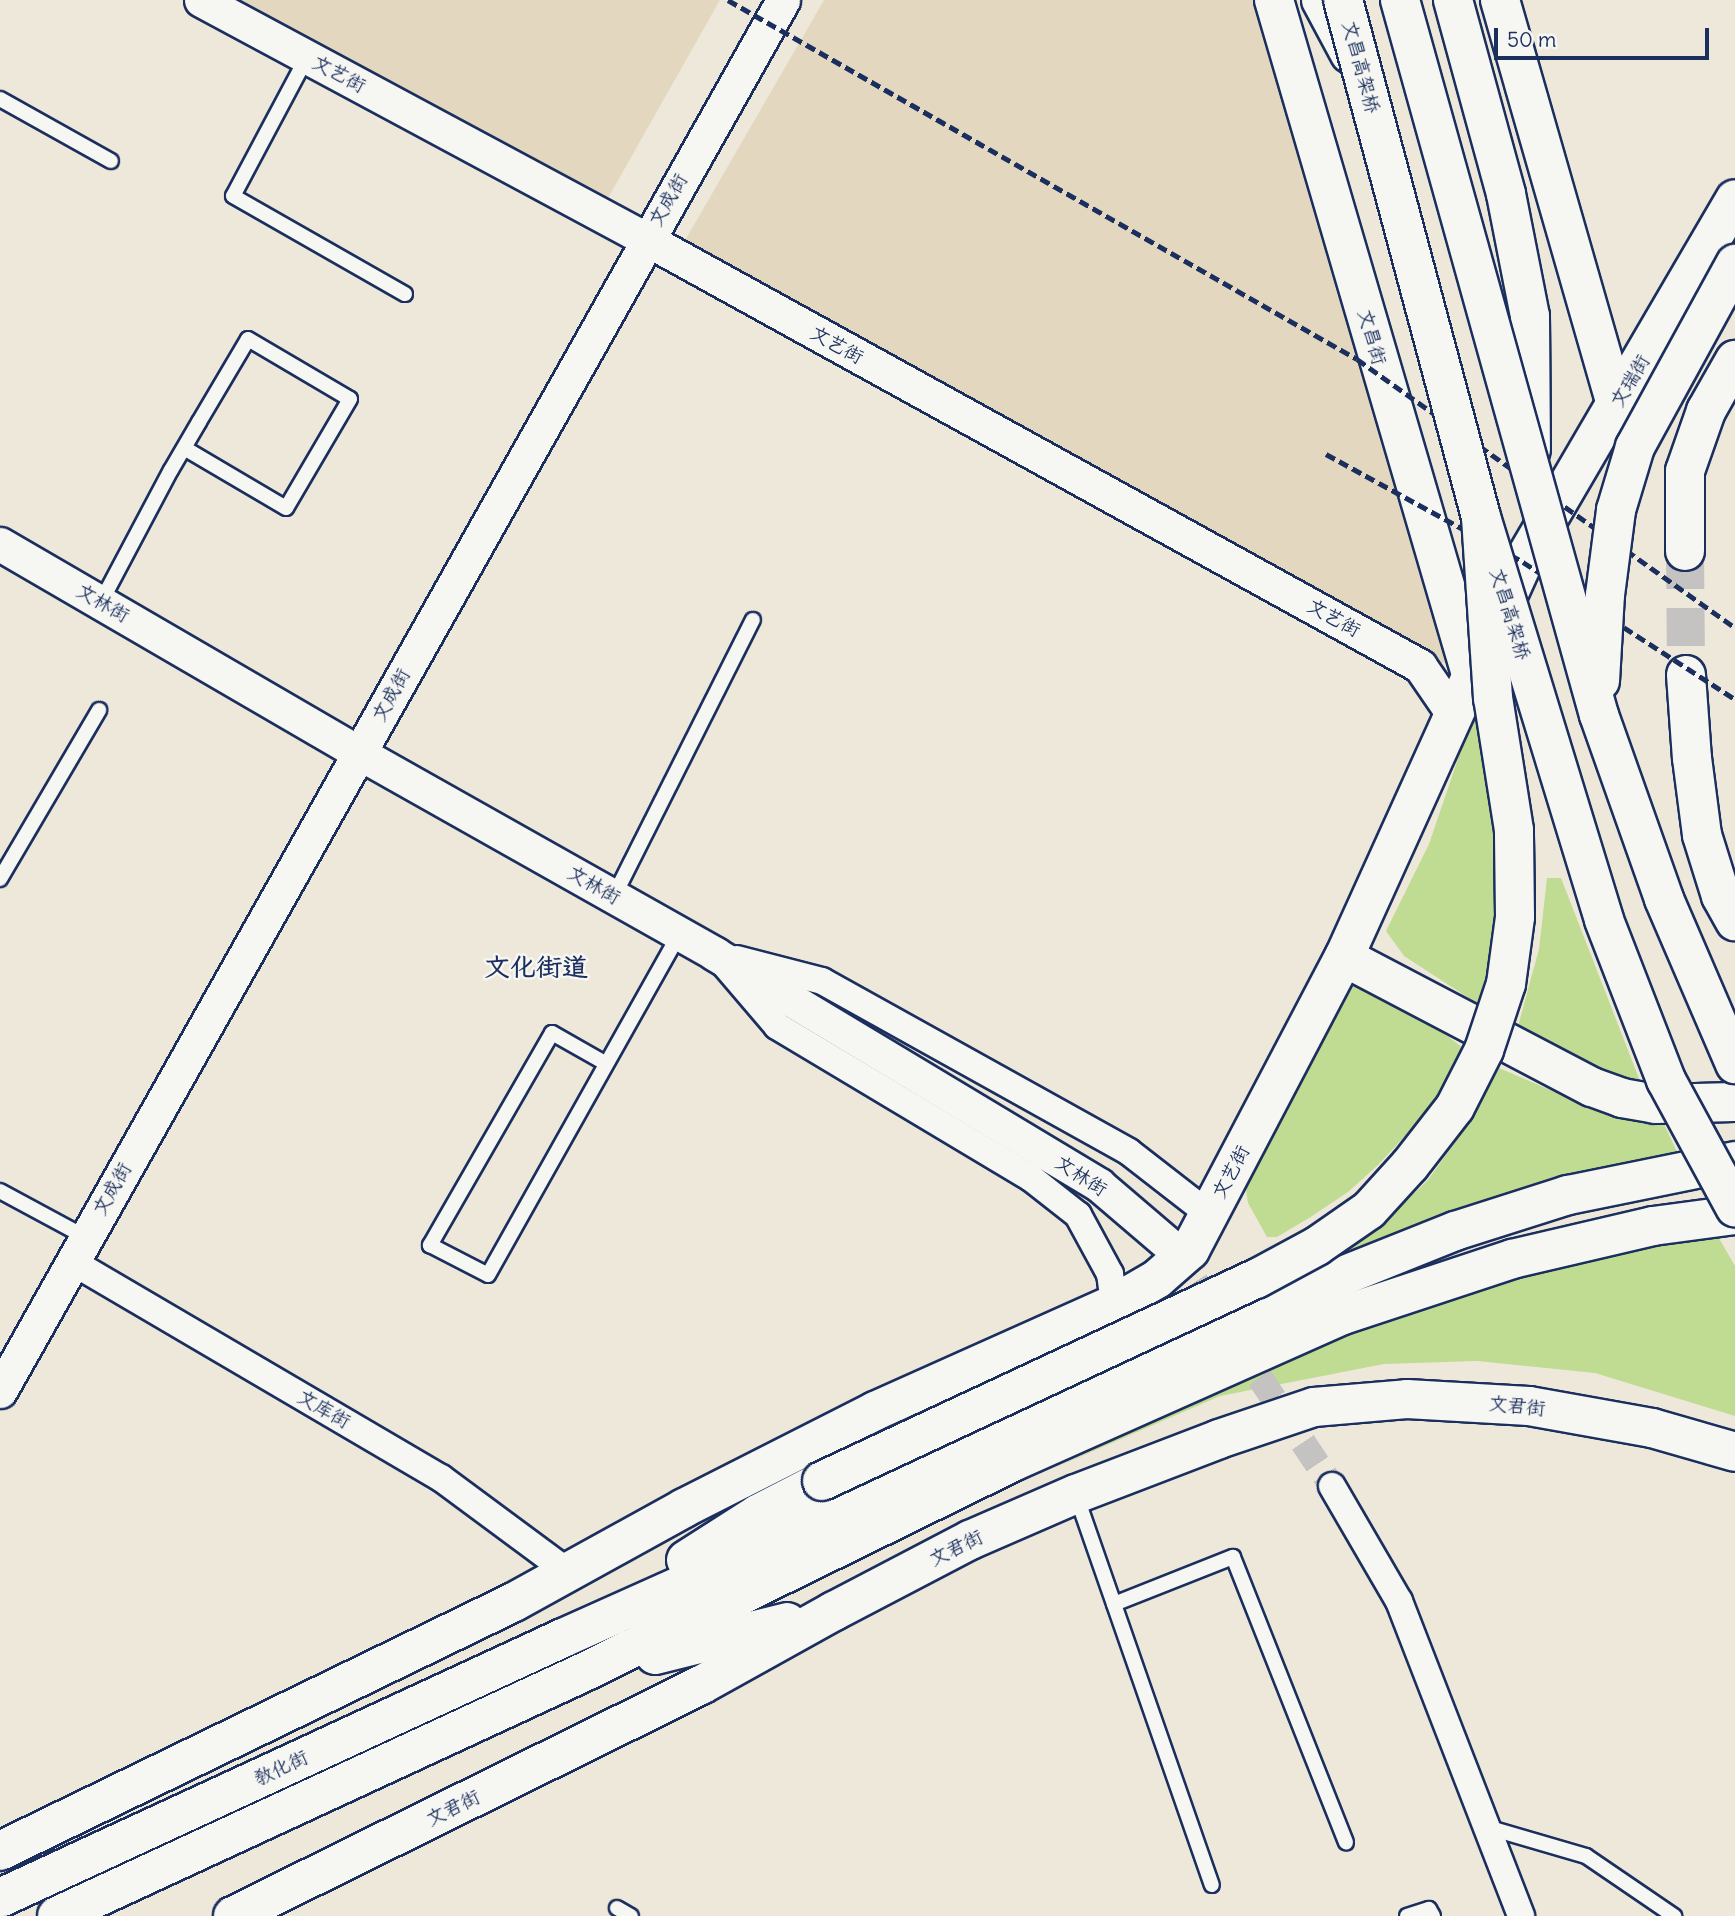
<!DOCTYPE html>
<html>
<head>
<meta charset="utf-8">
<style>
	body { margin:0 }
	#map { position:relative; width:1735px; height:1916px; overflow:hidden; background:#eee8db; font-family:Delius,"LXGW WenKai TC",sans-serif }
	div>[style] { position:absolute }
	.built>* { inset:0; background:#e4d7c0 }
	.green>* { inset:0; background:#c0dc93 }
	.minor-tunnel>* { height:26px; margin-top:-13px; transform-origin:0; background:repeating-linear-gradient(90deg,#c4c3c2 0 26px,transparent 0 39px) }
	.trunk-tunnel>* { height:38px; margin-top:-19px; transform-origin:0; background:repeating-linear-gradient(90deg,#c4c3c2 0 38px,transparent 0 57px) }
	.roads { filter:drop-shadow(2px 0 #1b2f5e) drop-shadow(-2px 0 #1b2f5e) drop-shadow(0 2px #1b2f5e) drop-shadow(0 -2px #1b2f5e) }
	.service>* { height:14px; margin:-7px; padding:0 7px; transform-origin:7px; border-radius:7px; background:#f6f6f2 }
	.minor>* { height:26px; margin:-13px; padding:0 13px; transform-origin:13px; border-radius:13px; background:#f6f6f2 }
	.tertiary>* { height:33px; margin:-16.5px; padding:0 16.5px; transform-origin:16.5px; border-radius:16.5px; background:#f6f6f2 }
	.trunk>* { height:38px; margin:-19px; padding:0 19px; transform-origin:19px; border-radius:19px; background:#f6f6f2 }
	.rail>* { height:5px; margin-top:-2.5px; transform-origin:0; background:repeating-linear-gradient(90deg,#1b2f5e 0 10px,transparent 0 15px) }
	.bridges { filter:drop-shadow(2px 0 #1b2f5e) drop-shadow(-2px 0 #1b2f5e) drop-shadow(0 2px #1b2f5e) drop-shadow(0 -2px #1b2f5e) }
	.trunk-bridge>* { height:38px; margin:-19px; padding:0 19px; transform-origin:19px; border-radius:19px; background:#f6f6f2 }
	span { translate:-50% -50%; white-space:nowrap; text-align:center; line-height:1.15; -webkit-text-stroke:5px #f6f6f2; paint-order:stroke }
	.street-label { font-size:19px; color:#1b2f5e }
	.district-label { font-size:26px; color:#1b2f5e; font-weight:700 }
	.scale { position:absolute; left:1494px; top:28px; width:215px; height:32px; box-sizing:border-box; border:4px solid #1b2f5e; border-top:0; padding-left:9px; font-size:21px; line-height:24px; white-space:nowrap; color:#1b2f5e; -webkit-text-stroke:5px #f6f6f2; paint-order:stroke }
</style>
</head>
<body>
<div id="map">
	<div class="built">
		<i style="clip-path:polygon(201px 0,720px 0,599px 214px)"></i>
		<i style="clip-path:polygon(824px 0,1278px 0,1478px 658px,1420px 666px,676px 256px)"></i>
	</div>
	<div class="green">
		<i style="clip-path:polygon(1477px 703px,1493px 706px,1497px 932px,1478px 1004px,1404px 956px,1386px 931px,1429px 844px)"></i>
		<i style="clip-path:polygon(1547px 878px,1561px 878px,1640px 1081px,1598px 1071px,1517px 1030px,1539px 949px)"></i>
		<i style="clip-path:polygon(1351px 981px,1397px 997px,1463px 1048px,1447px 1081px,1416px 1124px,1378px 1165px,1348px 1192px,1309px 1218px,1277px 1237px,1267px 1237px,1248px 1203px,1244px 1176px)"></i>
		<i style="clip-path:polygon(1499px 1068px,1583px 1104px,1623px 1118px,1664px 1124px,1678px 1154px,1501px 1196px,1387px 1238px,1257px 1294px,1375px 1231px,1428px 1180px,1468px 1124px)"></i>
		<i style="clip-path:polygon(1716px 1233px,1735px 1266px,1735px 1416px,1595px 1373px,1477px 1361px,1384px 1364px,1220px 1396px,1054px 1468px,1334px 1338px,1462px 1287px,1563px 1258px)"></i>
	</div>
	<div class="minor-tunnel">
		<i style="left:1174px;top:1249px;width:77px;rotate:56.7deg"></i>
		<i style="left:1238px;top:1345px;width:169px;rotate:56.3deg"></i>
	</div>
	<div class="trunk-tunnel">
		<i style="left:1685px;top:551px;width:124px;rotate:89.5deg"></i>
	</div>
	<div class="roads">
		<div class="service">
			<i style="left:307px;top:57px;width:157px;rotate:118deg"></i>
			<i style="left:233px;top:196px;width:198px;rotate:29.7deg"></i>
			<i style="left:0;top:99px;width:127px;rotate:29.2deg"></i>
			<i style="left:101px;top:602px;width:149px;rotate:-62.1deg"></i>
			<i style="left:171px;top:470px;width:56px;rotate:-59.7deg"></i>
			<i style="left:199px;top:422px;width:96px;rotate:-59.4deg"></i>
			<i style="left:248px;top:339px;width:118px;rotate:30.5deg"></i>
			<i style="left:350px;top:399px;width:126px;rotate:120.4deg"></i>
			<i style="left:286px;top:508px;width:118px;rotate:-149.5deg"></i>
			<i style="left:0;top:879px;width:196px;rotate:-59.6deg"></i>
			<i style="left:614px;top:896px;width:309px;rotate:-63.3deg"></i>
			<i style="left:605px;top:1063px;width:61px;rotate:-150.5deg"></i>
			<i style="left:552px;top:1033px;width:245px;rotate:119.9deg"></i>
			<i style="left:430px;top:1245px;width:65px;rotate:27.3deg"></i>
			<i style="left:488px;top:1275px;width:391px;rotate:-60.7deg"></i>
			<i style="left:0;top:1191px;width:97px;rotate:28.4deg"></i>
			<i style="left:1076px;top:1495px;width:413px;rotate:70.8deg"></i>
			<i style="left:1114px;top:1604px;width:128px;rotate:-21.6deg"></i>
			<i style="left:1233px;top:1557px;width:307px;rotate:68.4deg"></i>
			<i style="left:1490px;top:1828px;width:100px;rotate:16.3deg"></i>
			<i style="left:1586px;top:1856px;width:107px;rotate:34.3deg"></i>
			<i style="left:617px;top:1908px;width:16px;rotate:30deg"></i>
			<i style="left:1407px;top:1916px;width:23px;rotate:-18deg"></i>
			<i style="left:1429px;top:1909px;width:8px;rotate:60deg"></i>
		</div>
		<div class="minor">
			<i style="left:737px;top:959px;width:88px;rotate:14.5deg"></i>
			<i style="left:822px;top:981px;width:351px;rotate:29.1deg"></i>
			<i style="left:1129px;top:1152px;width:101px;rotate:37.8deg"></i>
			<i style="left:726px;top:966px;width:79px;rotate:49.6deg"></i>
			<i style="left:777px;top:1026px;width:296px;rotate:30.9deg"></i>
			<i style="left:1031px;top:1178px;width:60px;rotate:38.2deg"></i>
			<i style="left:1078px;top:1215px;width:67px;rotate:61.5deg"></i>
			<i style="left:1110px;top:1274px;width:30px;rotate:82deg"></i>
			<i style="left:71px;top:1261px;width:429px;rotate:30.4deg"></i>
			<i style="left:441px;top:1478px;width:158px;rotate:36.5deg"></i>
			<i style="left:1332px;top:1486px;width:133px;rotate:59.8deg"></i>
			<i style="left:1399px;top:1601px;width:338px;rotate:68.8deg"></i>
		</div>
		<div class="tertiary">
			<i style="left:201px;top:0;width:505px;rotate:28.24deg"></i>
			<i style="left:646px;top:239px;width:884px;rotate:28.88deg"></i>
			<i style="left:1420px;top:666px;width:58px;rotate:55.5deg"></i>
			<i style="left:0;top:544px;width:415px;rotate:30.2deg"></i>
			<i style="left:359px;top:753px;width:409px;rotate:29.4deg"></i>
			<i style="left:715px;top:954px;width:448px;rotate:31deg"></i>
			<i style="left:1099px;top:1185px;width:99px;rotate:40.5deg"></i>
			<i style="left:0;top:1391px;width:1596px;rotate:-60.62deg"></i>
		</div>
		<div class="trunk">
			<i style="left:1274px;top:0;width:702px;rotate:73.71deg"></i>
			<i style="left:1321px;top:0;width:61px;rotate:61.8deg"></i>
			<i style="left:1453px;top:0;width:201px;rotate:74.7deg"></i>
			<i style="left:1506px;top:194px;width:124px;rotate:78.9deg"></i>
			<i style="left:1530px;top:316px;width:134px;rotate:89.6deg"></i>
			<i style="left:1500px;top:0;width:421px;rotate:74deg"></i>
			<i style="left:1685px;top:551px;width:80px;rotate:-90deg"></i>
			<i style="left:1685px;top:471px;width:64px;rotate:-70.7deg"></i>
			<i style="left:1706px;top:411px;width:59px;rotate:-60.4deg"></i>
			<i style="left:1686px;top:675px;width:83px;rotate:85.9deg"></i>
			<i style="left:1692px;top:758px;width:78px;rotate:82.6deg"></i>
			<i style="left:1702px;top:835px;width:64px;rotate:72.7deg"></i>
			<i style="left:1721px;top:896px;width:29px;rotate:61deg"></i>
			<i style="left:1344px;top:957px;width:280px;rotate:27.7deg"></i>
			<i style="left:1592px;top:1087px;width:32px;rotate:20deg"></i>
			<i style="left:1622px;top:1098px;width:34px;rotate:10deg"></i>
			<i style="left:1655px;top:1104px;width:80px;rotate:-1.4deg"></i>
			<i style="left:686px;top:1560px;width:85px;rotate:-32.6deg"></i>
			<i style="left:758px;top:1514px;width:72px;rotate:-27.3deg"></i>
			<i style="left:655px;top:1655px;width:136px;rotate:-14deg"></i>
			<i style="left:0;top:1851px;width:571px;rotate:-25.85deg"></i>
			<i style="left:514px;top:1602px;width:194px;rotate:-28.9deg"></i>
			<i style="left:684px;top:1508px;width:214px;rotate:-26.9deg"></i>
			<i style="left:875px;top:1411px;width:262px;rotate:-24.1deg"></i>
			<i style="left:1114px;top:1304px;width:50px;rotate:-30.2deg"></i>
			<i style="left:1157px;top:1279px;width:44px;rotate:-41.3deg"></i>
			<i style="left:1190px;top:1250px;width:331px;rotate:-62.3deg"></i>
			<i style="left:1344px;top:957px;width:434px;rotate:-65.6deg"></i>
			<i style="left:1523px;top:562px;width:420px;rotate:-59.7deg"></i>
			<i style="left:0;top:1898px;width:620px;rotate:-24.79deg"></i>
			<i style="left:563px;top:1638px;width:377px;rotate:-24.1deg"></i>
			<i style="left:907px;top:1484px;width:469px;rotate:-25.6deg"></i>
			<i style="left:1330px;top:1281px;width:135px;rotate:-21.8deg"></i>
			<i style="left:1455px;top:1231px;width:119px;rotate:-17.7deg"></i>
			<i style="left:1568px;top:1195px;width:170px;rotate:-11.5deg"></i>
			<i style="left:57px;top:1916px;width:579px;rotate:-24.84deg"></i>
			<i style="left:582px;top:1673px;width:482px;rotate:-26.1deg"></i>
			<i style="left:1015px;top:1461px;width:359px;rotate:-24deg"></i>
			<i style="left:1343px;top:1315px;width:178px;rotate:-18.3deg"></i>
			<i style="left:1512px;top:1259px;width:145px;rotate:-13.2deg"></i>
			<i style="left:1653px;top:1226px;width:83px;rotate:-7.6deg"></i>
			<i style="left:233px;top:1916px;width:522px;rotate:-26.27deg"></i>
			<i style="left:701px;top:1685px;width:152px;rotate:-29.1deg"></i>
			<i style="left:834px;top:1611px;width:153px;rotate:-27.6deg"></i>
			<i style="left:970px;top:1540px;width:116px;rotate:-23.5deg"></i>
			<i style="left:1076px;top:1494px;width:153px;rotate:-21deg"></i>
			<i style="left:1219px;top:1439px;width:100px;rotate:-18.6deg"></i>
			<i style="left:1314px;top:1407px;width:93px;rotate:-4.9deg"></i>
			<i style="left:1407px;top:1399px;width:122px;rotate:3.3deg"></i>
			<i style="left:1529px;top:1406px;width:125px;rotate:10.1deg"></i>
			<i style="left:1652px;top:1428px;width:86px;rotate:16.1deg"></i>
		</div>
	</div>
	<div class="rail">
		<i style="left:728px;top:0;width:724px;rotate:29.72deg"></i>
		<i style="left:1357px;top:359px;width:464px;rotate:35.4deg"></i>
		<i style="left:1326px;top:454px;width:225px;rotate:28.7deg"></i>
		<i style="left:1523px;top:562px;width:252px;rotate:32.9deg"></i>
	</div>
	<div class="bridges">
		<div class="trunk-bridge">
			<i style="left:1343px;top:0;width:535px;rotate:75.05deg"></i>
			<i style="left:1481px;top:517px;width:421px;rotate:73deg"></i>
			<i style="left:1604px;top:920px;width:172px;rotate:68.8deg"></i>
			<i style="left:1666px;top:1080px;width:145px;rotate:61.5deg"></i>
			<i style="left:1400px;top:0;width:742px;rotate:74.45deg"></i>
			<i style="left:1599px;top:715px;width:195px;rotate:70.5deg"></i>
			<i style="left:1664px;top:899px;width:180px;rotate:66.7deg"></i>
			<i style="left:1600px;top:681px;width:86px;rotate:-86.7deg"></i>
			<i style="left:1605px;top:595px;width:86px;rotate:-82.6deg"></i>
			<i style="left:1616px;top:510px;width:66px;rotate:-73.2deg"></i>
			<i style="left:1635px;top:447px;width:209px;rotate:-61.3deg"></i>
			<i style="left:822px;top:1481px;width:479px;rotate:-25deg"></i>
			<i style="left:1256px;top:1279px;width:69px;rotate:-28.4deg"></i>
			<i style="left:1317px;top:1246px;width:63px;rotate:-34.7deg"></i>
			<i style="left:1369px;top:1210px;width:61px;rotate:-47.7deg"></i>
			<i style="left:1410px;top:1165px;width:73px;rotate:-52.2deg"></i>
			<i style="left:1455px;top:1107px;width:64px;rotate:-63deg"></i>
			<i style="left:1484px;top:1050px;width:70px;rotate:-71.6deg"></i>
			<i style="left:1506px;top:984px;width:68px;rotate:-82.3deg"></i>
			<i style="left:1515px;top:917px;width:87px;rotate:-90.7deg"></i>
			<i style="left:1514px;top:830px;width:134px;rotate:-99deg"></i>
			<i style="left:1493px;top:698px;width:181px;rotate:-93.8deg"></i>
		</div>
	</div>
	<div class="street-label">
		<span style="left:1361px;top:67px;rotate:75deg">文昌高架桥</span>
		<span style="left:339px;top:74px;rotate:28deg">文艺街</span>
		<span style="left:668px;top:200px;rotate:-60deg">文成街</span>
		<span style="left:1372px;top:337px;rotate:74deg">文昌街</span>
		<span style="left:837px;top:345px;rotate:29deg">文艺街</span>
		<span style="left:1630px;top:381px;rotate:-59deg">文瑞街</span>
		<span style="left:103px;top:603px;rotate:30deg">文林街</span>
		<span style="left:1510px;top:614px;rotate:73deg">文昌高架桥</span>
		<span style="left:1334px;top:618px;rotate:29deg">文艺街</span>
		<span style="left:391px;top:695px;rotate:-61deg">文成街</span>
		<span style="left:594px;top:885px;rotate:30deg">文林街</span>
		<span style="left:1231px;top:1172px;rotate:-62deg">文艺街</span>
		<span style="left:1081px;top:1176px;rotate:33deg">文林街</span>
		<span style="left:112px;top:1189px;rotate:-60deg">文成街</span>
		<span style="left:1517px;top:1406px;rotate:6deg">文君街</span>
		<span style="left:324px;top:1409px;rotate:30deg">文库街</span>
		<span style="left:956px;top:1548px;rotate:-26deg">文君街</span>
		<span style="left:281px;top:1768px;rotate:-25deg">教化街</span>
		<span style="left:453px;top:1808px;rotate:-26deg">文君街</span>
	</div>
	<div class="district-label">
		<span style="left:536px;top:967px">文化街道</span>
	</div>
	<div class="scale">50 m</div>
</div>
</body>
</html>
